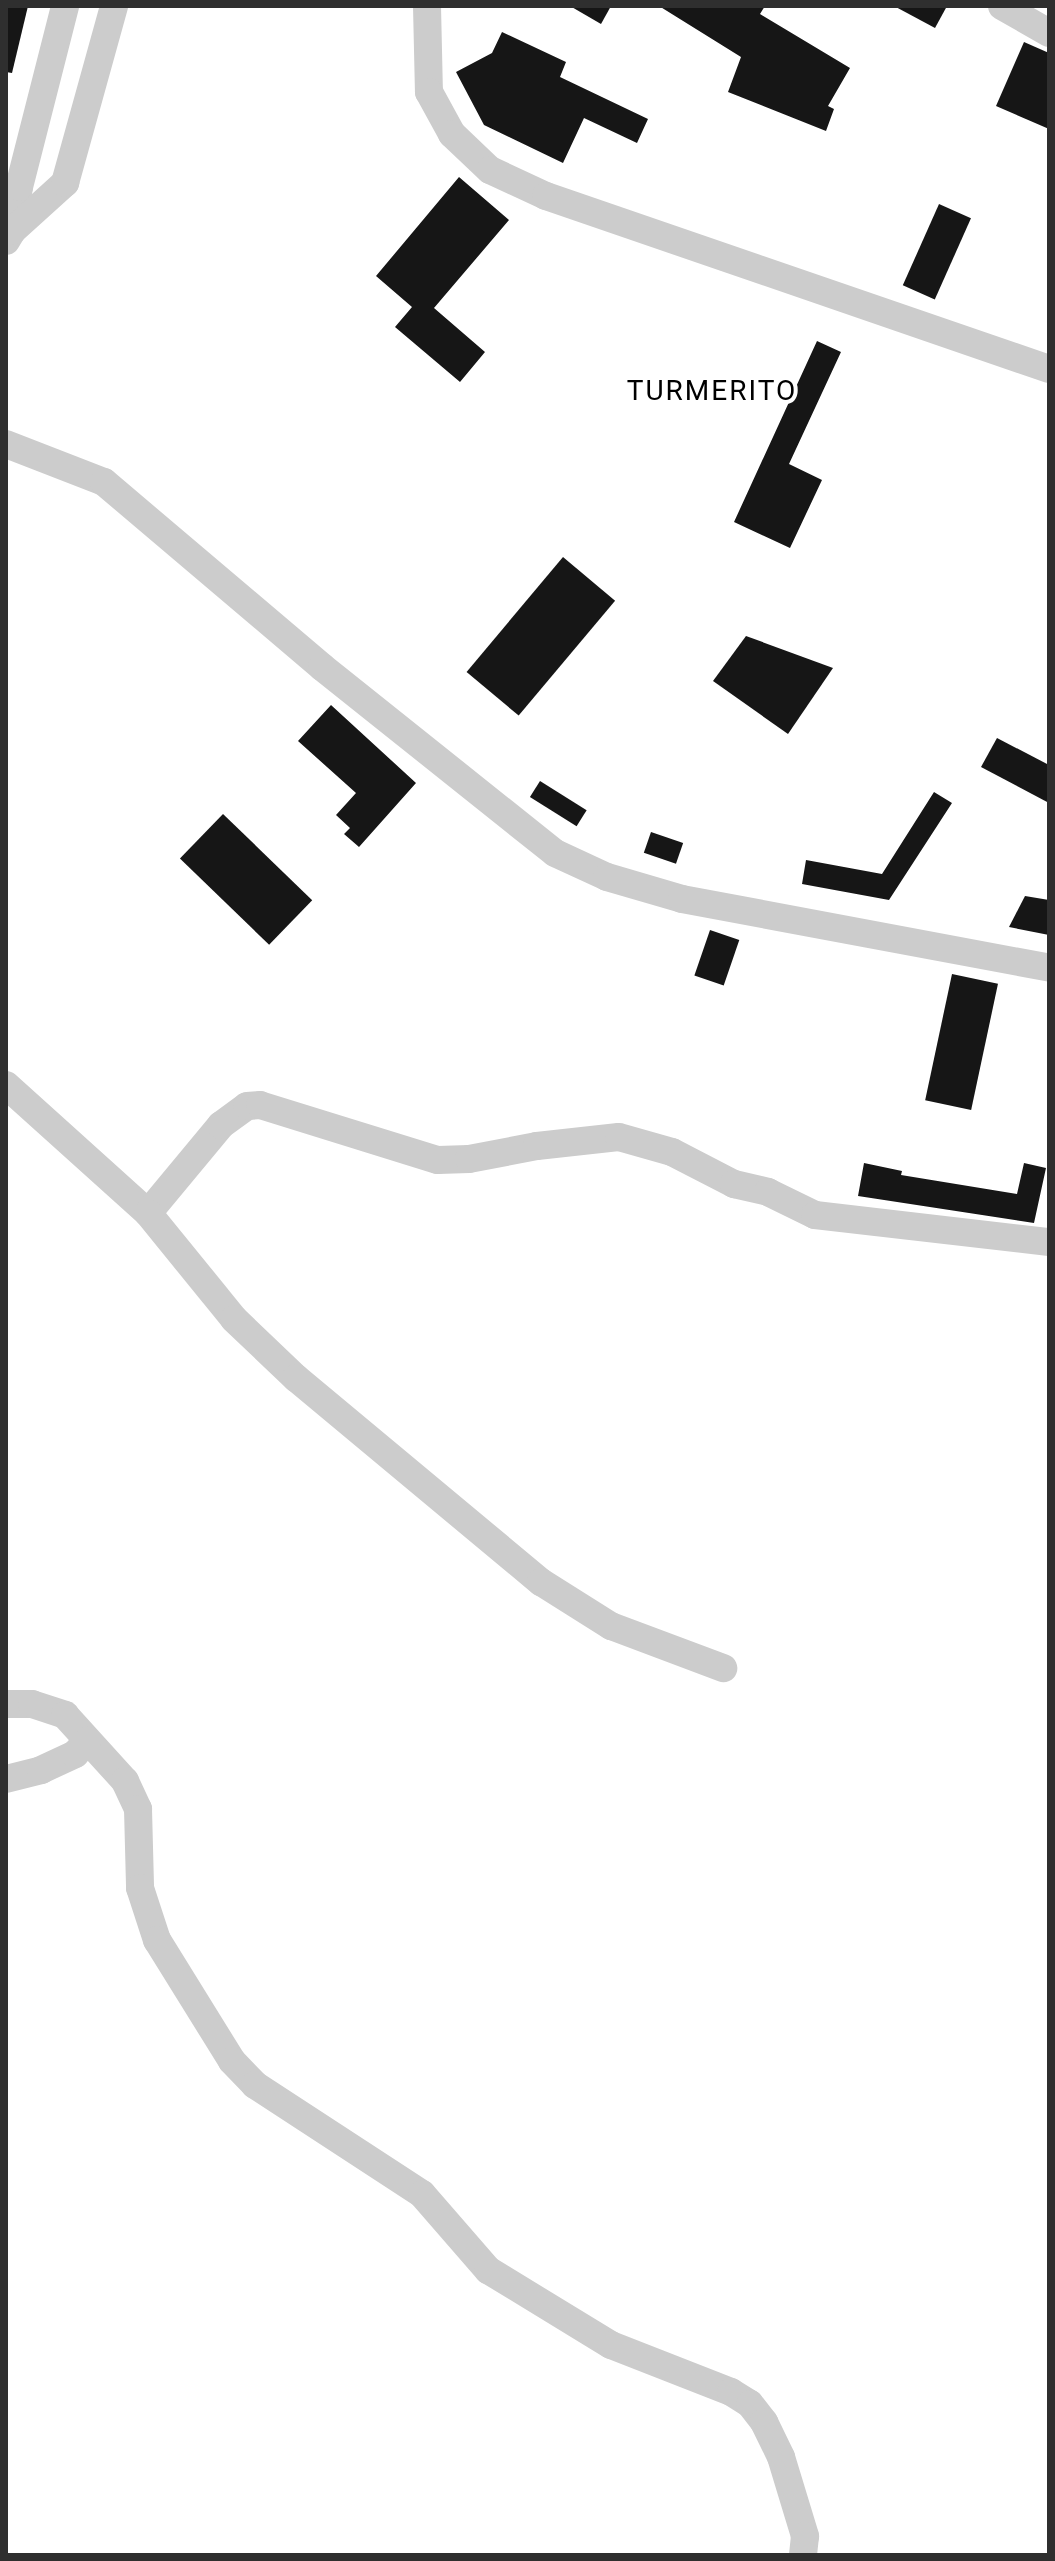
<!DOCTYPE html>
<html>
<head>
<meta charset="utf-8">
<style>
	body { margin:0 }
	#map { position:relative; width:1055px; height:2561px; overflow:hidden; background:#fff; font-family:Roboto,sans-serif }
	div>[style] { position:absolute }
	.building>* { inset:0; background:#161616; transform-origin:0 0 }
	.minor>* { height:28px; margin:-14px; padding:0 14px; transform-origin:14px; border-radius:14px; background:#ccc }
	span { translate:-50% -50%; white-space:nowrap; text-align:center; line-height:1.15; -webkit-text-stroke:8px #fff; paint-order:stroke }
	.quarter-label { font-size:28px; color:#000; letter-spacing:2px }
	.frame { position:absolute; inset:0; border:8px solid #2f2f2f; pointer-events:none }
</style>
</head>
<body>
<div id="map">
	<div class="building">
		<i style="clip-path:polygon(6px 6px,28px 6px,12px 73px,6px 72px)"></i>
		<i style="clip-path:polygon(570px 6px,611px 6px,601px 24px)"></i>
		<i style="clip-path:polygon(659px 6px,765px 6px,760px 14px,850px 68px,828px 106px,834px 109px,826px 131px,728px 92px,741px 57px)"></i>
		<i style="clip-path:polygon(894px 6px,947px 6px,935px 28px)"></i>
		<i style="clip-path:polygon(502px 32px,566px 62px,560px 77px,648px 119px,637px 143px,584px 118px,563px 163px,484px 125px,456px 72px,492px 53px)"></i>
		<i style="clip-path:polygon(1024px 42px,1049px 53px,1049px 129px,996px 106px)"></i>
		<i style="clip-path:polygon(459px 177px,509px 220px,434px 308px,485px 352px,460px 382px,395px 327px,412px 307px,376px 276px)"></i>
		<i style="left:939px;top:204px;width:35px;height:89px;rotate:24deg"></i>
		<i style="clip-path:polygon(817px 341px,841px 352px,789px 464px,822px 480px,790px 548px,734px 522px)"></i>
		<i style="left:563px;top:557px;width:68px;height:150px;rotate:40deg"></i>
		<i style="clip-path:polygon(746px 636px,833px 668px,788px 734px,713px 681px)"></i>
		<i style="clip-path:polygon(331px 705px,416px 783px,359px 847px,344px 834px,350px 828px,336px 815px,356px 793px,298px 741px)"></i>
		<i style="clip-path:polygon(997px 738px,1049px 765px,1049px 803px,981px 767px)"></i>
		<i style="left:540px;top:781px;width:55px;height:19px;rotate:32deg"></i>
		<i style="clip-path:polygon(934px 792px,952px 803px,889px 900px,802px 884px,806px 860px,882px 874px)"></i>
		<i style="left:223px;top:814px;width:124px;height:62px;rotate:44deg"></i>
		<i style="left:651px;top:832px;width:34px;height:22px;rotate:19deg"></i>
		<i style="clip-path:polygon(1025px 896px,1049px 900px,1049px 935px,1009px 927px)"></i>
		<i style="left:710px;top:930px;width:31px;height:48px;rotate:19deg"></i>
		<i style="left:952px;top:974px;width:47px;height:129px;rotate:12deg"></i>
		<i style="clip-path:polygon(864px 1163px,902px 1171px,901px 1175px,1017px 1194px,1024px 1163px,1046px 1168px,1034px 1223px,858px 1196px)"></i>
	</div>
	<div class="minor">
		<i style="left:427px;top:6px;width:86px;rotate:88.7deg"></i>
		<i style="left:429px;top:92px;width:48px;rotate:61.3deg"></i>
		<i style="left:452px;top:134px;width:52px;rotate:43.5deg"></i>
		<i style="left:490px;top:170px;width:62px;rotate:24.9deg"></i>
		<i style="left:546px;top:196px;width:532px;rotate:18.98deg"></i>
		<i style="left:1002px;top:6px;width:54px;rotate:29.9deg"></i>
		<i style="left:12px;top:231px;width:45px;rotate:-81deg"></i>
		<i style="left:19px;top:187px;width:187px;rotate:-75.7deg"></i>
		<i style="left:6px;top:241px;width:12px;rotate:-59deg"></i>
		<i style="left:12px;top:231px;width:72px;rotate:-42.2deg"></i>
		<i style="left:65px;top:183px;width:184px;rotate:-74.5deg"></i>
		<i style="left:6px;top:444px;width:105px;rotate:21.2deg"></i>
		<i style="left:104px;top:482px;width:286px;rotate:40.3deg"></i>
		<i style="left:322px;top:667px;width:298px;rotate:38.6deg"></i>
		<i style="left:555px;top:853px;width:57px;rotate:24.8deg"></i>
		<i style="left:607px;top:877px;width:78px;rotate:16.3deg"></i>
		<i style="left:682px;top:899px;width:373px;rotate:10.6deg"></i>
		<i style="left:6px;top:1085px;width:191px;rotate:42deg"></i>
		<i style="left:148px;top:1213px;width:114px;rotate:-50.3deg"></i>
		<i style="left:221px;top:1125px;width:32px;rotate:-36deg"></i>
		<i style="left:247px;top:1106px;width:13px;rotate:-4deg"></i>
		<i style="left:260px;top:1105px;width:186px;rotate:17.2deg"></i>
		<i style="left:438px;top:1160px;width:31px;rotate:-2deg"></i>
		<i style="left:469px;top:1159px;width:69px;rotate:-10.8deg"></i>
		<i style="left:537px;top:1146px;width:82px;rotate:-6.3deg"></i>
		<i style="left:619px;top:1137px;width:55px;rotate:15.8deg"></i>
		<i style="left:672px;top:1152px;width:70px;rotate:27.3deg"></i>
		<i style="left:734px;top:1184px;width:35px;rotate:13deg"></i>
		<i style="left:768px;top:1192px;width:52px;rotate:26.1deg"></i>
		<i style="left:815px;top:1215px;width:236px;rotate:6.6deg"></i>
		<i style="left:148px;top:1213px;width:136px;rotate:50.9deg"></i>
		<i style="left:234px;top:1319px;width:86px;rotate:43.6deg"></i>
		<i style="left:296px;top:1378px;width:319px;rotate:39.8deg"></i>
		<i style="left:541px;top:1582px;width:83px;rotate:32.2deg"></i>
		<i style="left:611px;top:1626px;width:120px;rotate:20.6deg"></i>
		<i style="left:6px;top:1704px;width:26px"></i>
		<i style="left:32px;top:1704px;width:35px;rotate:18deg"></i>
		<i style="left:65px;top:1715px;width:89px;rotate:47.7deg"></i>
		<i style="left:125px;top:1781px;width:31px;rotate:65deg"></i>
		<i style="left:138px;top:1809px;width:79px;rotate:88.5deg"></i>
		<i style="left:140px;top:1888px;width:55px;rotate:71.9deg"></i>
		<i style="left:157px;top:1940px;width:142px;rotate:58.2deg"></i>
		<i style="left:232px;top:2061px;width:33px;rotate:46deg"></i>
		<i style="left:255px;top:2085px;width:199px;rotate:33.1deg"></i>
		<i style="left:422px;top:2194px;width:101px;rotate:49deg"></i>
		<i style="left:488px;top:2270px;width:144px;rotate:31.4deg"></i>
		<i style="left:611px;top:2345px;width:129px;rotate:21.4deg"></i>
		<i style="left:731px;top:2392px;width:22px;rotate:32deg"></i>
		<i style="left:750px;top:2404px;width:23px;rotate:52deg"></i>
		<i style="left:764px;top:2422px;width:39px;rotate:64deg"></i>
		<i style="left:781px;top:2457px;width:83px;rotate:73.1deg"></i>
		<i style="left:805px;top:2536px;width:19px;rotate:96deg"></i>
		<i style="left:6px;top:1779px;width:36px;rotate:-14deg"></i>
		<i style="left:41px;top:1770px;width:38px;rotate:-25deg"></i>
		<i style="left:75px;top:1754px;width:18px;rotate:-47deg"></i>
	</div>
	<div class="quarter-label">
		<span style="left:712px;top:391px">TURMERITO</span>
	</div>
	<div class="frame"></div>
</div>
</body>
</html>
